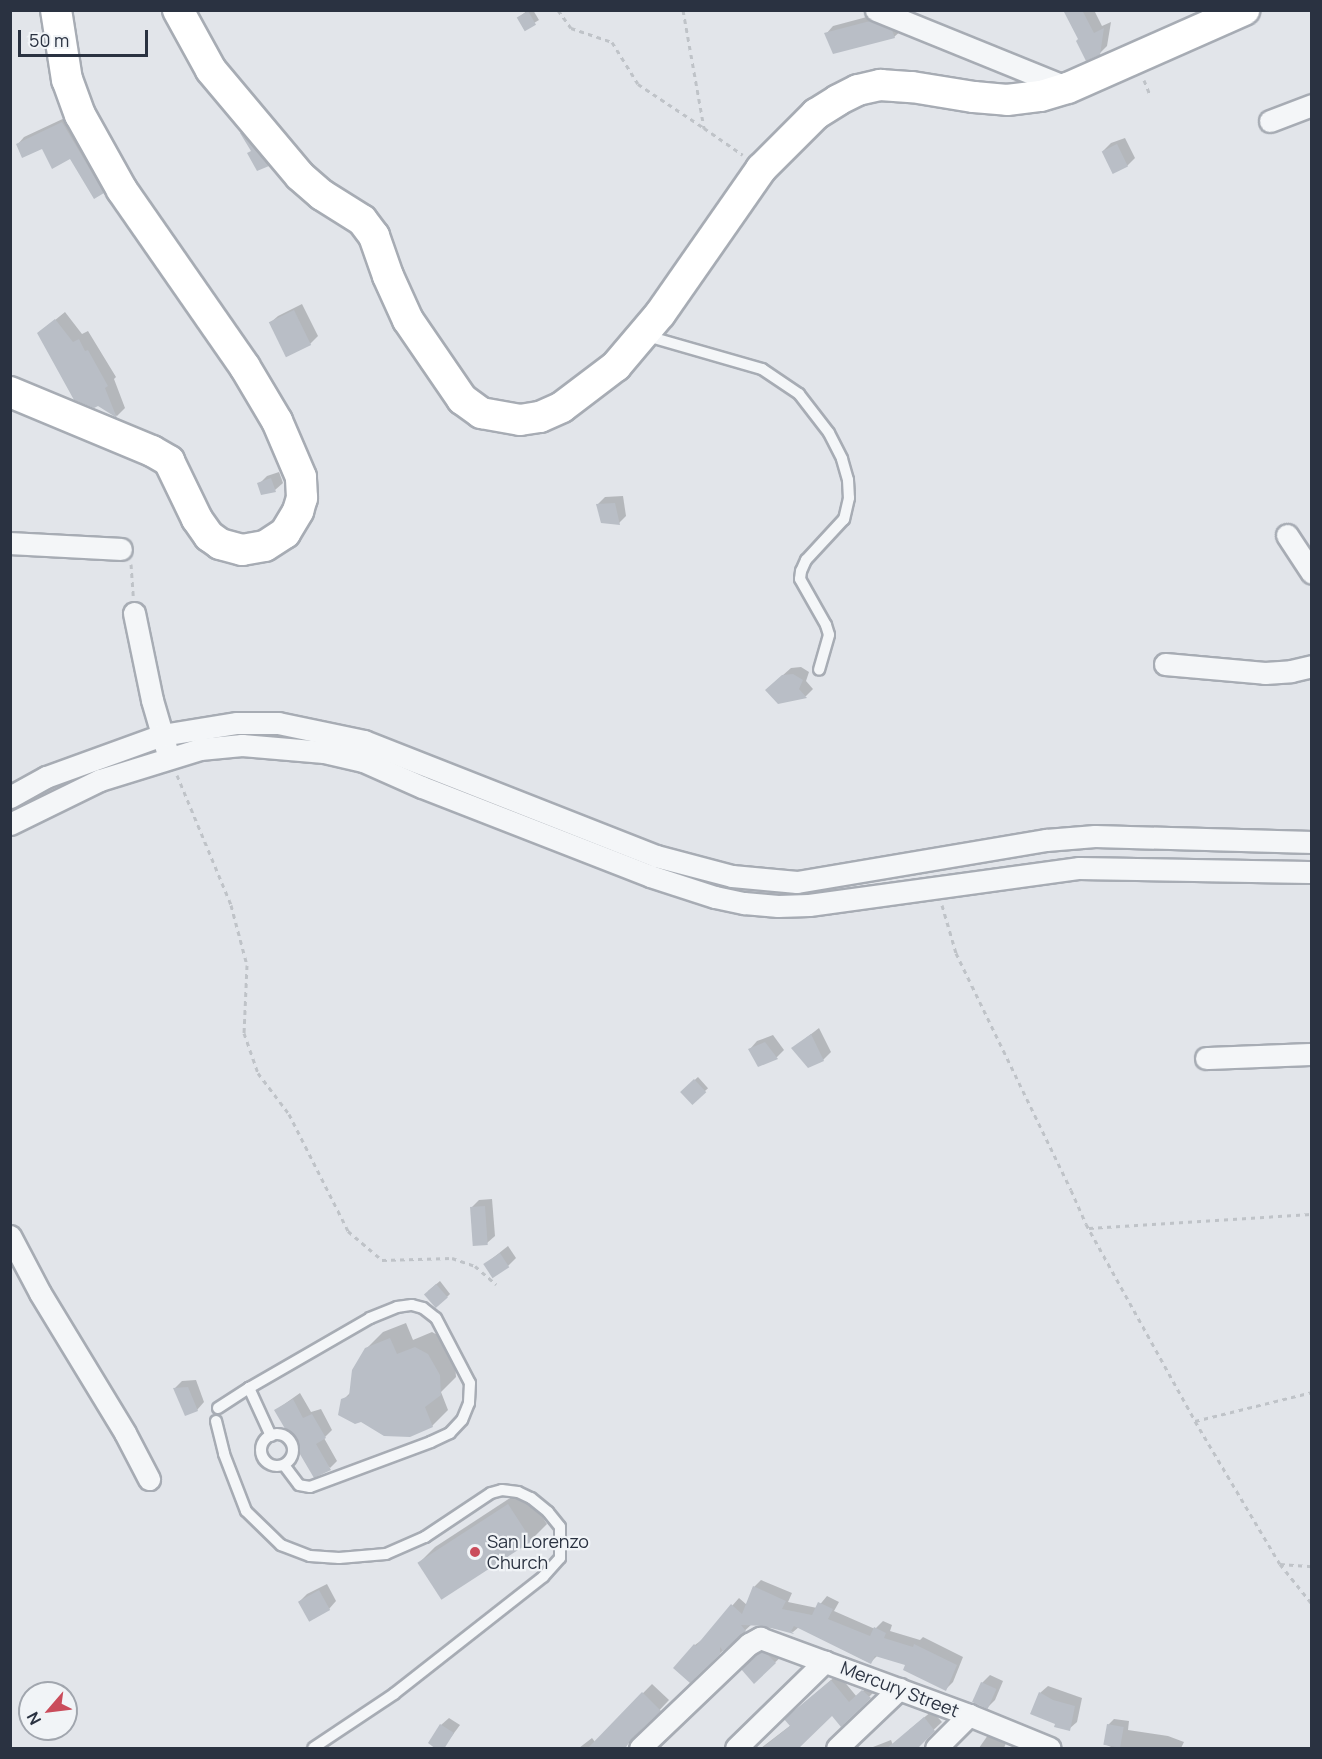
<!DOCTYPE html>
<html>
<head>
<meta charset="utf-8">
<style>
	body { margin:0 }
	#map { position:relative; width:1322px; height:1759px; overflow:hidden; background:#e2e5ea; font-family:Manrope,sans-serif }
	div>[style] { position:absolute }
	.shadow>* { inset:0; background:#0003; transform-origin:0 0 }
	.building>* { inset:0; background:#b9bec6; transform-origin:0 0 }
	.path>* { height:3px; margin-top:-1.5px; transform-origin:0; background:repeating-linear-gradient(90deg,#bfc3c8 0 4.5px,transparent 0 9px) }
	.roads { filter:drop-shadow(2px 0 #a7acb4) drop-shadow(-2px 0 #a7acb4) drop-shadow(0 2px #a7acb4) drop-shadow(0 -2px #a7acb4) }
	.lane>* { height:10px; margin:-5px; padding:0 5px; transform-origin:5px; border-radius:5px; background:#f4f6f8 }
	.lane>.ring { margin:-5px; padding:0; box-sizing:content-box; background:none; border:10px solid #f4f6f8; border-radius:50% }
	.street>* { height:21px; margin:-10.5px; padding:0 10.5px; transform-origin:10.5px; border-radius:10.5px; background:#f4f6f8 }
	.secondary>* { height:30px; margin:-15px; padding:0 15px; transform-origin:15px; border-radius:15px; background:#fff }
	.dots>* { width:16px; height:16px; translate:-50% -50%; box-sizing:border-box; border:3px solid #f1f4f7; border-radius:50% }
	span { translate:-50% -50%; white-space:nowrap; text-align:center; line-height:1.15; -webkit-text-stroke:4.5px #f1f4f7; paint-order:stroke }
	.poi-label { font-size:18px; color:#2a3241 }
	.left { translate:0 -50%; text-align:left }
	.street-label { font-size:18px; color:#2a3241 }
	.frame { position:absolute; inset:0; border:12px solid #2a3241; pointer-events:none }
	.north { position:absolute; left:18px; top:1681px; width:60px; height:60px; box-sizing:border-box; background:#f1f4f7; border:2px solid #a1a6ae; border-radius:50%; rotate:242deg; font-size:16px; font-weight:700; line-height:24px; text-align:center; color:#2a3241 }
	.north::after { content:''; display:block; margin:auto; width:21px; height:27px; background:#ca4c5b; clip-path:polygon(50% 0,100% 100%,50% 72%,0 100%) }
	.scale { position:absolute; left:18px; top:30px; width:130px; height:27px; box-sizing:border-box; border:3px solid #2a3241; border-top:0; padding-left:8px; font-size:18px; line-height:21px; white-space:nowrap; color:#2a3241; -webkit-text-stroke:4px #f1f4f7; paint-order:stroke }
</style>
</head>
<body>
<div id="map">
	<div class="shadow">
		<i style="clip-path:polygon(528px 10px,533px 10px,539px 20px,524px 29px,518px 18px)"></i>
		<i style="clip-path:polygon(1065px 10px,1094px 10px,1102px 26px,1111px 22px,1107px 46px,1099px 54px,1080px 39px)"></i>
		<i style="clip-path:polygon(878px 14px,902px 30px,894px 37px,826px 34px,833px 26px)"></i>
		<i style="clip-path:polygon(69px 116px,110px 185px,103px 192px,71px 157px,42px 147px,18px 144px,24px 137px)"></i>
		<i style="clip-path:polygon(247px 128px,274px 159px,268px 165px,257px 169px,252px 150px,242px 133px)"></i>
		<i style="clip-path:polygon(1125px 138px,1135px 158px,1127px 166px,1103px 151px,1111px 143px)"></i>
		<i style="clip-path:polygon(302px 304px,318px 336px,310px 344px,287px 356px,270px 323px,278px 316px)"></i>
		<i style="clip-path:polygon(65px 312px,82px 334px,88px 331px,116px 377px,114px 379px,125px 408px,117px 416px,98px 405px,39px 333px)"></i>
		<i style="clip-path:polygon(279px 472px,283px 483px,275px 490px,259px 484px,267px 476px)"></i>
		<i style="clip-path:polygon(623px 496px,626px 516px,619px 523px,598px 504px,605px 497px)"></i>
		<i style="clip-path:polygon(801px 667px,809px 672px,806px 681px,813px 689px,806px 696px,778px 702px,774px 683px,791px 668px)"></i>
		<i style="clip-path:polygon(819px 1028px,831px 1052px,823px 1060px,793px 1048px)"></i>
		<i style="clip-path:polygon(773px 1035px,784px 1050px,777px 1057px,758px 1065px,750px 1049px,757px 1041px)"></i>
		<i style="left:698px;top:1077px;width:15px;height:22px;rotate:48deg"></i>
		<i style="clip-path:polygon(492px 1199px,495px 1236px,487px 1243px,471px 1208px,479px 1200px)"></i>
		<i style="clip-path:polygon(508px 1246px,516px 1258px,508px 1266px,484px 1265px)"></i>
		<i style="clip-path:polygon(440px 1281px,450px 1294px,447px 1297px,428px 1291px)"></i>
		<i style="clip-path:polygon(406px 1323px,413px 1340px,432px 1332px,443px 1338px,455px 1359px,456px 1377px,441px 1392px,448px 1410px,432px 1426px,343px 1400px,351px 1392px,366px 1349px,383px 1332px)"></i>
		<i style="clip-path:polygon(196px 1380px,204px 1402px,197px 1410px,175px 1388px,182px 1381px)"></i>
		<i style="clip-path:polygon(300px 1393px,311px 1412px,321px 1409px,332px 1430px,324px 1438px,337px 1461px,330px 1468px,276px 1410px)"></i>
		<i style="clip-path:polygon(524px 1489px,547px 1524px,531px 1540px,419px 1563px,435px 1547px)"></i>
		<i style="clip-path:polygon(761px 1580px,792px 1593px,788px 1602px,817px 1608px,827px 1596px,839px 1602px,834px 1611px,875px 1629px,883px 1621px,892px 1625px,890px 1631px,920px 1640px,923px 1637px,963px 1657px,953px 1682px,946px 1689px,907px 1664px,878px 1655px,870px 1663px,799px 1627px,793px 1632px,752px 1624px,690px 1681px,695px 1645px,703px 1639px,739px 1598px,747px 1605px,754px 1587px)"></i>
		<i style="clip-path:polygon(327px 1584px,336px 1601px,329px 1609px,300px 1601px,307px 1594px)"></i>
		<i style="clip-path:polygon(770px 1645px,783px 1655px,754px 1682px,750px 1662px)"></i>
		<i style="clip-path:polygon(838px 1674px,857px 1697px,870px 1684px,873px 1693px,841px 1724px,832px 1714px,793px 1748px,761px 1748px,791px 1725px,793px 1713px)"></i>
		<i style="clip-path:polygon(990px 1675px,1003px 1681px,995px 1700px,988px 1707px,982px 1683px)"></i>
		<i style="clip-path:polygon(652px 1684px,669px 1700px,624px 1748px,579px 1748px,592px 1738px,595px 1742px)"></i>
		<i style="clip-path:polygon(1048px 1686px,1082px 1698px,1077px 1722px,1069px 1729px,1056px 1723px,1040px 1693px)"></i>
		<i style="clip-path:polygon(932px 1711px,942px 1722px,914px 1748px,909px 1730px)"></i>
		<i style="clip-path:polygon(449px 1718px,460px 1725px,443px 1748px,441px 1725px)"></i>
		<i style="clip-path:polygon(1114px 1719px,1129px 1721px,1128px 1730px,1168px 1736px,1184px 1742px,1181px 1748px,1113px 1748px,1105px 1744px,1108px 1725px)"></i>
		<i style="clip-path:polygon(988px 1735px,1006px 1743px,1004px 1748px,979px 1748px)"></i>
		<i style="clip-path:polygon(891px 1740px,894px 1748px,871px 1748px,873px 1747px)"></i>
	</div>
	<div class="building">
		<i style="clip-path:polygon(1063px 10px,1082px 10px,1094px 33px,1104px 28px,1100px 55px,1086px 61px,1076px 41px,1078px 39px)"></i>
		<i style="left:528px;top:11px;width:16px;height:13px;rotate:60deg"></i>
		<i style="clip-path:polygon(870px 21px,892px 30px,895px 38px,833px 54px,824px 33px)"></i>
		<i style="clip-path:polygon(62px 122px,104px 193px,94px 199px,70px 159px,52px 169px,42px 149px,22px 158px,16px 144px)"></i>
		<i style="clip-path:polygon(240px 133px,241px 133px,269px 166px,257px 171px,247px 153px,251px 151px)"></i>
		<i style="left:1117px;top:144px;width:25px;height:17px;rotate:64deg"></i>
		<i style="left:294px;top:310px;width:39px;height:28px;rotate:64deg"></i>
		<i style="clip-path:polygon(55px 319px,73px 342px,79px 339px,85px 351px,88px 350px,108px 386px,105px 388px,117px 418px,98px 406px,94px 408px,74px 400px,37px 333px)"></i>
		<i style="clip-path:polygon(271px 478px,276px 492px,261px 495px,257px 483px)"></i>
		<i style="clip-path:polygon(615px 503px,620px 525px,601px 523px,596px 504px)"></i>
		<i style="clip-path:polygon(793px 674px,803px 680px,799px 689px,807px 698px,778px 704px,765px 690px,782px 675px)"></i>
		<i style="clip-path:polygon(811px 1034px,824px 1061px,808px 1068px,791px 1048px)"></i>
		<i style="clip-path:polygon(765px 1042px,778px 1059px,758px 1067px,748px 1049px)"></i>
		<i style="left:694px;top:1079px;width:18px;height:19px;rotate:47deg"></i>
		<i style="left:485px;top:1206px;width:39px;height:15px;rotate:86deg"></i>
		<i style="left:500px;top:1253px;width:17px;height:20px;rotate:57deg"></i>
		<i style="left:436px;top:1284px;width:18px;height:16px;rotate:49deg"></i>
		<i style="clip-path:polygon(390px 1338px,397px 1354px,415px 1347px,428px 1354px,440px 1375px,441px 1395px,425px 1407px,433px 1427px,410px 1437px,384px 1436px,361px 1422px,355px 1424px,338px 1415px,341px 1399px,349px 1396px,352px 1370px,365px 1348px)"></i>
		<i style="clip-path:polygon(188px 1387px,198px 1411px,185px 1416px,173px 1388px)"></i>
		<i style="clip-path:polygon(293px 1399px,303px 1418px,312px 1414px,326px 1438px,316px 1444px,331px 1470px,314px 1478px,274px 1410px)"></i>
		<i style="left:508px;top:1504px;width:44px;height:108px;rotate:57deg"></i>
		<i style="clip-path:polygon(753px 1586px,786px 1601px,782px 1609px,812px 1615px,818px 1602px,833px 1609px,828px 1619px,870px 1636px,874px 1627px,886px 1633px,884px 1638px,913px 1647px,914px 1644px,957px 1665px,946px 1691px,903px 1670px,905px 1665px,875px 1656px,871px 1664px,794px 1626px,791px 1631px,794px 1634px,764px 1626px,741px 1625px,746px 1631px,723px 1651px,720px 1647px,720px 1654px,690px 1683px,673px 1668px,694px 1644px,696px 1646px,731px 1604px,742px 1614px)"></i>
		<i style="left:319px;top:1590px;width:23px;height:24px;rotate:61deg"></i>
		<i style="clip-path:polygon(761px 1652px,768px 1655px,776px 1663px,754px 1684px,741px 1669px)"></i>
		<i style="clip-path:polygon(831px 1680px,849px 1702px,862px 1690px,871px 1698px,841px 1727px,832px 1716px,798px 1749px,761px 1749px,790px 1726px,784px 1719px)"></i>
		<i style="left:981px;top:1682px;width:17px;height:22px;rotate:24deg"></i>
		<i style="clip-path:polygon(642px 1692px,661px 1711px,631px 1739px,625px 1749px,587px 1749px)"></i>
		<i style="clip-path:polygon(1039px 1692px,1053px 1700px,1075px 1706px,1070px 1731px,1054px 1727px,1055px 1724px,1030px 1714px)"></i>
		<i style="clip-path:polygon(924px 1717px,935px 1731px,917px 1749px,886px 1749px)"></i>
		<i style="clip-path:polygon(440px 1724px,454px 1733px,444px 1749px,436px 1749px,428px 1743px)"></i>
		<i style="left:1107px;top:1724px;width:17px;height:21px;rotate:10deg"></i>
	</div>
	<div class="path">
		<i style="left:558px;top:10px;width:22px;rotate:54deg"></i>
		<i style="left:571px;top:28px;width:43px;rotate:18.9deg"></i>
		<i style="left:612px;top:42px;width:49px;rotate:58.2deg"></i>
		<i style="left:638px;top:84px;width:79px;rotate:33.7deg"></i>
		<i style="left:683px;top:10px;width:120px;rotate:79.9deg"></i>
		<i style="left:704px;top:128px;width:47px;rotate:34.7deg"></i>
		<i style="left:1144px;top:80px;width:16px;rotate:68deg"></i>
		<i style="left:131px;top:564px;width:32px;rotate:86deg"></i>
		<i style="left:177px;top:775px;width:141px;rotate:67.4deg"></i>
		<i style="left:231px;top:905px;width:62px;rotate:75.1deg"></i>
		<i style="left:247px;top:965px;width:68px;rotate:92.5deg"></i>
		<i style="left:244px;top:1033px;width:42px;rotate:70.7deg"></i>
		<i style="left:258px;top:1073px;width:51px;rotate:52.9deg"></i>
		<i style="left:289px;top:1114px;width:131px;rotate:63.2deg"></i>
		<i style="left:348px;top:1231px;width:45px;rotate:40.5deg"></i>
		<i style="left:382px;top:1260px;width:70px;rotate:-1.6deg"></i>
		<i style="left:452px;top:1258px;width:24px;rotate:19deg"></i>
		<i style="left:475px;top:1266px;width:28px;rotate:41deg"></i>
		<i style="left:942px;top:905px;width:50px;rotate:73.7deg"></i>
		<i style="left:956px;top:953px;width:263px;rotate:64.1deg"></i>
		<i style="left:1071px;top:1190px;width:37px;rotate:66deg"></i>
		<i style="left:1086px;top:1224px;width:225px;rotate:61deg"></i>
		<i style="left:1195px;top:1421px;width:166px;rotate:59.3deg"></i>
		<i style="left:1280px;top:1564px;width:51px;rotate:51.3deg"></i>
		<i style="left:1089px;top:1228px;width:223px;rotate:-3.6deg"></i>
		<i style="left:1195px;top:1421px;width:121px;rotate:-13.9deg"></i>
		<i style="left:1280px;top:1564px;width:32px;rotate:4deg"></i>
	</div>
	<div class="roads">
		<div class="lane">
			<i style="left:647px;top:336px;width:120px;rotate:16deg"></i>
			<i style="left:762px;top:369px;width:45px;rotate:34deg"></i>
			<i style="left:799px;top:394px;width:49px;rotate:52.4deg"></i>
			<i style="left:829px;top:433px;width:29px;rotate:63deg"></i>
			<i style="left:842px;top:459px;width:22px;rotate:74deg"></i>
			<i style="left:848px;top:480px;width:18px;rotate:87deg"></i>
			<i style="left:849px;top:498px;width:22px;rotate:103deg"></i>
			<i style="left:844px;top:519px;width:56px;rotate:132.8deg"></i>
			<i style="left:806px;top:560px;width:12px;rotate:114deg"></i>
			<i style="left:801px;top:571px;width:8px;rotate:97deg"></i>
			<i style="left:800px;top:579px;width:53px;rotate:60.5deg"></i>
			<i style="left:826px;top:625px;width:10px;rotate:73deg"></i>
			<i style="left:829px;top:635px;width:36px;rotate:106deg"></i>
			<i style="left:218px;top:1408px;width:37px;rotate:-33deg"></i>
			<i style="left:216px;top:1421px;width:34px;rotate:76deg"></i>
			<i style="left:224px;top:1454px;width:61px;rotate:68.9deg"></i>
			<i style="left:246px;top:1511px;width:49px;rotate:44.2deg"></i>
			<i style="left:281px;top:1545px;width:31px;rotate:21deg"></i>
			<i style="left:310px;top:1556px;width:29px;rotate:4deg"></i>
			<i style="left:339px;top:1558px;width:47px;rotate:-4.9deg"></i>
			<i style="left:386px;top:1554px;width:43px;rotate:-23.6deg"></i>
			<i style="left:425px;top:1537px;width:79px;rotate:-33.7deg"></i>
			<i style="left:491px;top:1493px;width:11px;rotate:-15deg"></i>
			<i style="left:502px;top:1490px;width:16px;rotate:7deg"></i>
			<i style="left:518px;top:1492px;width:14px;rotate:25deg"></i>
			<i style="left:531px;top:1498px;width:22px;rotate:39deg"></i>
			<i style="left:548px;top:1512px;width:19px;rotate:51deg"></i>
			<i style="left:560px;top:1527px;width:31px;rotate:90deg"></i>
			<i style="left:560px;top:1558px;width:25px;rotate:132deg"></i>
			<i style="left:543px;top:1577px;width:189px;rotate:141.9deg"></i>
			<i style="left:394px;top:1694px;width:97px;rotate:146.3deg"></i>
			<i class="ring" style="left:261px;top:1434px;width:22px;height:22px"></i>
			<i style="left:271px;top:1436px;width:53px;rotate:-114.6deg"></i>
			<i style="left:249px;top:1388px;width:140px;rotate:-30deg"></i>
			<i style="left:370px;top:1318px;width:29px;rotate:-22deg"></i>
			<i style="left:397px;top:1307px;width:15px;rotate:-8deg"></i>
			<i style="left:412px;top:1305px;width:11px;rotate:15deg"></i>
			<i style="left:423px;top:1308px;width:16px;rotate:38deg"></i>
			<i style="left:436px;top:1318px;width:73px;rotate:62.4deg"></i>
			<i style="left:470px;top:1383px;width:20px;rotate:93deg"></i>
			<i style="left:469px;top:1403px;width:18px;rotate:112deg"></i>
			<i style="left:462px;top:1420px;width:18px;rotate:133deg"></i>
			<i style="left:450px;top:1433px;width:21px;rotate:155deg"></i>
			<i style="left:431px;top:1442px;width:129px;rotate:159.6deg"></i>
			<i style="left:310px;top:1487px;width:11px;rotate:-170deg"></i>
			<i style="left:299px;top:1485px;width:25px;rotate:-127deg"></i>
		</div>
		<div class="street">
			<i style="left:876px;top:10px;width:207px;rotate:22.1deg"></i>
			<i style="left:1270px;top:121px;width:45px;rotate:-20.9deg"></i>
			<i style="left:1287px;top:535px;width:45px;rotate:56.7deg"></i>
			<i style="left:10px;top:543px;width:111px;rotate:3.1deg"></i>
			<i style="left:134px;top:613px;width:89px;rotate:78.3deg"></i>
			<i style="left:152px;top:700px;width:50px;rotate:73.7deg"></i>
			<i style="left:1165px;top:664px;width:100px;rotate:5.1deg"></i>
			<i style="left:1265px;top:673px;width:26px;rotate:-4deg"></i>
			<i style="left:1291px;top:671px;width:22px;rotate:-13deg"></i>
			<i style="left:10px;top:797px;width:41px;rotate:-29.1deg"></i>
			<i style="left:46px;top:777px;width:123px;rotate:-19.9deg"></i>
			<i style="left:162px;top:735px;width:76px;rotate:-9.1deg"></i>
			<i style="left:237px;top:723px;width:41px"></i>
			<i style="left:278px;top:723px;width:88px;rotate:11.8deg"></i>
			<i style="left:364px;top:741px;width:314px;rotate:21.5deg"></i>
			<i style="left:656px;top:856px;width:79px;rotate:14.7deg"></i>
			<i style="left:732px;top:876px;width:65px;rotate:5.3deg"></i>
			<i style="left:797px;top:882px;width:253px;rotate:-9.6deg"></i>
			<i style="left:1046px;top:840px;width:49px;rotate:-4.7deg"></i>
			<i style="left:1095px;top:836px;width:217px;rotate:1.6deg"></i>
			<i style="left:10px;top:824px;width:100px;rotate:-26.1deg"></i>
			<i style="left:100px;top:780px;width:105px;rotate:-17.2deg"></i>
			<i style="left:200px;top:749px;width:42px;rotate:-5.4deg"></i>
			<i style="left:242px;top:745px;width:82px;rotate:4.9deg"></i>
			<i style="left:324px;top:752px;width:40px;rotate:13deg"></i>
			<i style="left:363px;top:761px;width:64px;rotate:23.8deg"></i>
			<i style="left:422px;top:787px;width:245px;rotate:21.3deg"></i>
			<i style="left:650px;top:876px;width:68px;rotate:17.9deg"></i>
			<i style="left:715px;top:897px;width:30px;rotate:12deg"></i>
			<i style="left:744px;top:903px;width:34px;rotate:5deg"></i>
			<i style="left:778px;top:906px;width:31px;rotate:-2deg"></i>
			<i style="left:809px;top:905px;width:273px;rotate:-7.8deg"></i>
			<i style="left:1079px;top:868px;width:233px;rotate:1deg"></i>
			<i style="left:1206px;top:1058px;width:106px;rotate:-2.2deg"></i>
			<i style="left:10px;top:1236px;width:64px;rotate:62.2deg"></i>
			<i style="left:40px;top:1293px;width:164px;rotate:58.7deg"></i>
			<i style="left:125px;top:1433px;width:52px;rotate:62.4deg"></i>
			<i style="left:640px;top:1748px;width:151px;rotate:-43.7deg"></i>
			<i style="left:749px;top:1644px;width:13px;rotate:-29deg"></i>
			<i style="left:760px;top:1638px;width:223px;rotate:20.2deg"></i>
			<i style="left:969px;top:1715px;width:87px;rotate:22.2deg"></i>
			<i style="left:736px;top:1748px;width:124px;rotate:-44.3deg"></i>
			<i style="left:837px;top:1748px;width:86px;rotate:-43.6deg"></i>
			<i style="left:936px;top:1748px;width:47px;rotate:-45deg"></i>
		</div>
		<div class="secondary">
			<i style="left:178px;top:10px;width:68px;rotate:61.2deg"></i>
			<i style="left:211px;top:70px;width:138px;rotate:50deg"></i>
			<i style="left:300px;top:176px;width:29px;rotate:41deg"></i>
			<i style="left:322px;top:195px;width:47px;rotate:32deg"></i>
			<i style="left:362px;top:220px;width:20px;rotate:53deg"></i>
			<i style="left:374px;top:236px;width:42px;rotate:70.7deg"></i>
			<i style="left:388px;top:276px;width:48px;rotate:65.6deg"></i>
			<i style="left:408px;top:320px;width:96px;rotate:55.6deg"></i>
			<i style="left:462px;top:399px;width:24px;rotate:36deg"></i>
			<i style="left:481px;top:413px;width:40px;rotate:10deg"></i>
			<i style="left:520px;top:420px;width:20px;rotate:-9deg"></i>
			<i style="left:540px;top:417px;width:24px;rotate:-24deg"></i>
			<i style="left:562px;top:407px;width:68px;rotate:-37.2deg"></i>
			<i style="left:616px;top:366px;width:68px;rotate:-49.8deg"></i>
			<i style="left:660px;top:314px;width:177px;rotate:-55.1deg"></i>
			<i style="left:761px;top:169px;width:78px;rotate:-45deg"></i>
			<i style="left:816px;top:114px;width:26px;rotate:-32deg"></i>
			<i style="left:838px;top:100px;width:22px;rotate:-27deg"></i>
			<i style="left:858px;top:90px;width:23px;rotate:-13deg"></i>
			<i style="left:880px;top:85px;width:32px;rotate:4deg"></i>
			<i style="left:912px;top:87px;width:63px;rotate:9.2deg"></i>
			<i style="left:974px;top:97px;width:33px;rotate:5deg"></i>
			<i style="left:1007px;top:100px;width:34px;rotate:-7deg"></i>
			<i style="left:1041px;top:96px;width:28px;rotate:-17deg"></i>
			<i style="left:1068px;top:88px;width:193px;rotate:-23.9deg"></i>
			<i style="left:10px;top:392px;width:154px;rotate:22.6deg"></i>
			<i style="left:152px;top:451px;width:20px;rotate:30deg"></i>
			<i style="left:169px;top:461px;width:64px;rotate:64.2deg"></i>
			<i style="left:197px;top:519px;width:21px;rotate:55deg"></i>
			<i style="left:209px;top:536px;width:14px;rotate:36deg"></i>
			<i style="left:220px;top:544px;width:23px;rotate:15deg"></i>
			<i style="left:242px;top:550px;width:23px;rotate:-10deg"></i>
			<i style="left:265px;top:546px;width:24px;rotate:-33deg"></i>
			<i style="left:285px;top:533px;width:26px;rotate:-59deg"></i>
			<i style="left:298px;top:511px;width:14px;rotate:-73deg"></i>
			<i style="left:302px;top:498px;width:21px;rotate:-93deg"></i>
			<i style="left:301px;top:477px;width:61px;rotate:-113.2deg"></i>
			<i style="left:277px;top:421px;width:63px;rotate:-120.7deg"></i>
			<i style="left:245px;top:367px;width:216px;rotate:-124.8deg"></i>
			<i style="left:122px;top:190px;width:86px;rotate:-119.2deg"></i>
			<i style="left:80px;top:115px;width:37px;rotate:-110deg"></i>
			<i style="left:67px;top:80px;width:71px;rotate:-98.9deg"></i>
		</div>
	</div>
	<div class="dots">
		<i style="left:475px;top:1552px;background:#ca4c5b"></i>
	</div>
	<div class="poi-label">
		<span class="left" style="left:487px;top:1552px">San Lorenzo<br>Church</span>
	</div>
	<div class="street-label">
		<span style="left:900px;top:1689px;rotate:21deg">Mercury Street</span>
	</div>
	<div class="frame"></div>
	<div class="north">N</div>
	<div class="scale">50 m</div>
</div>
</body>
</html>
